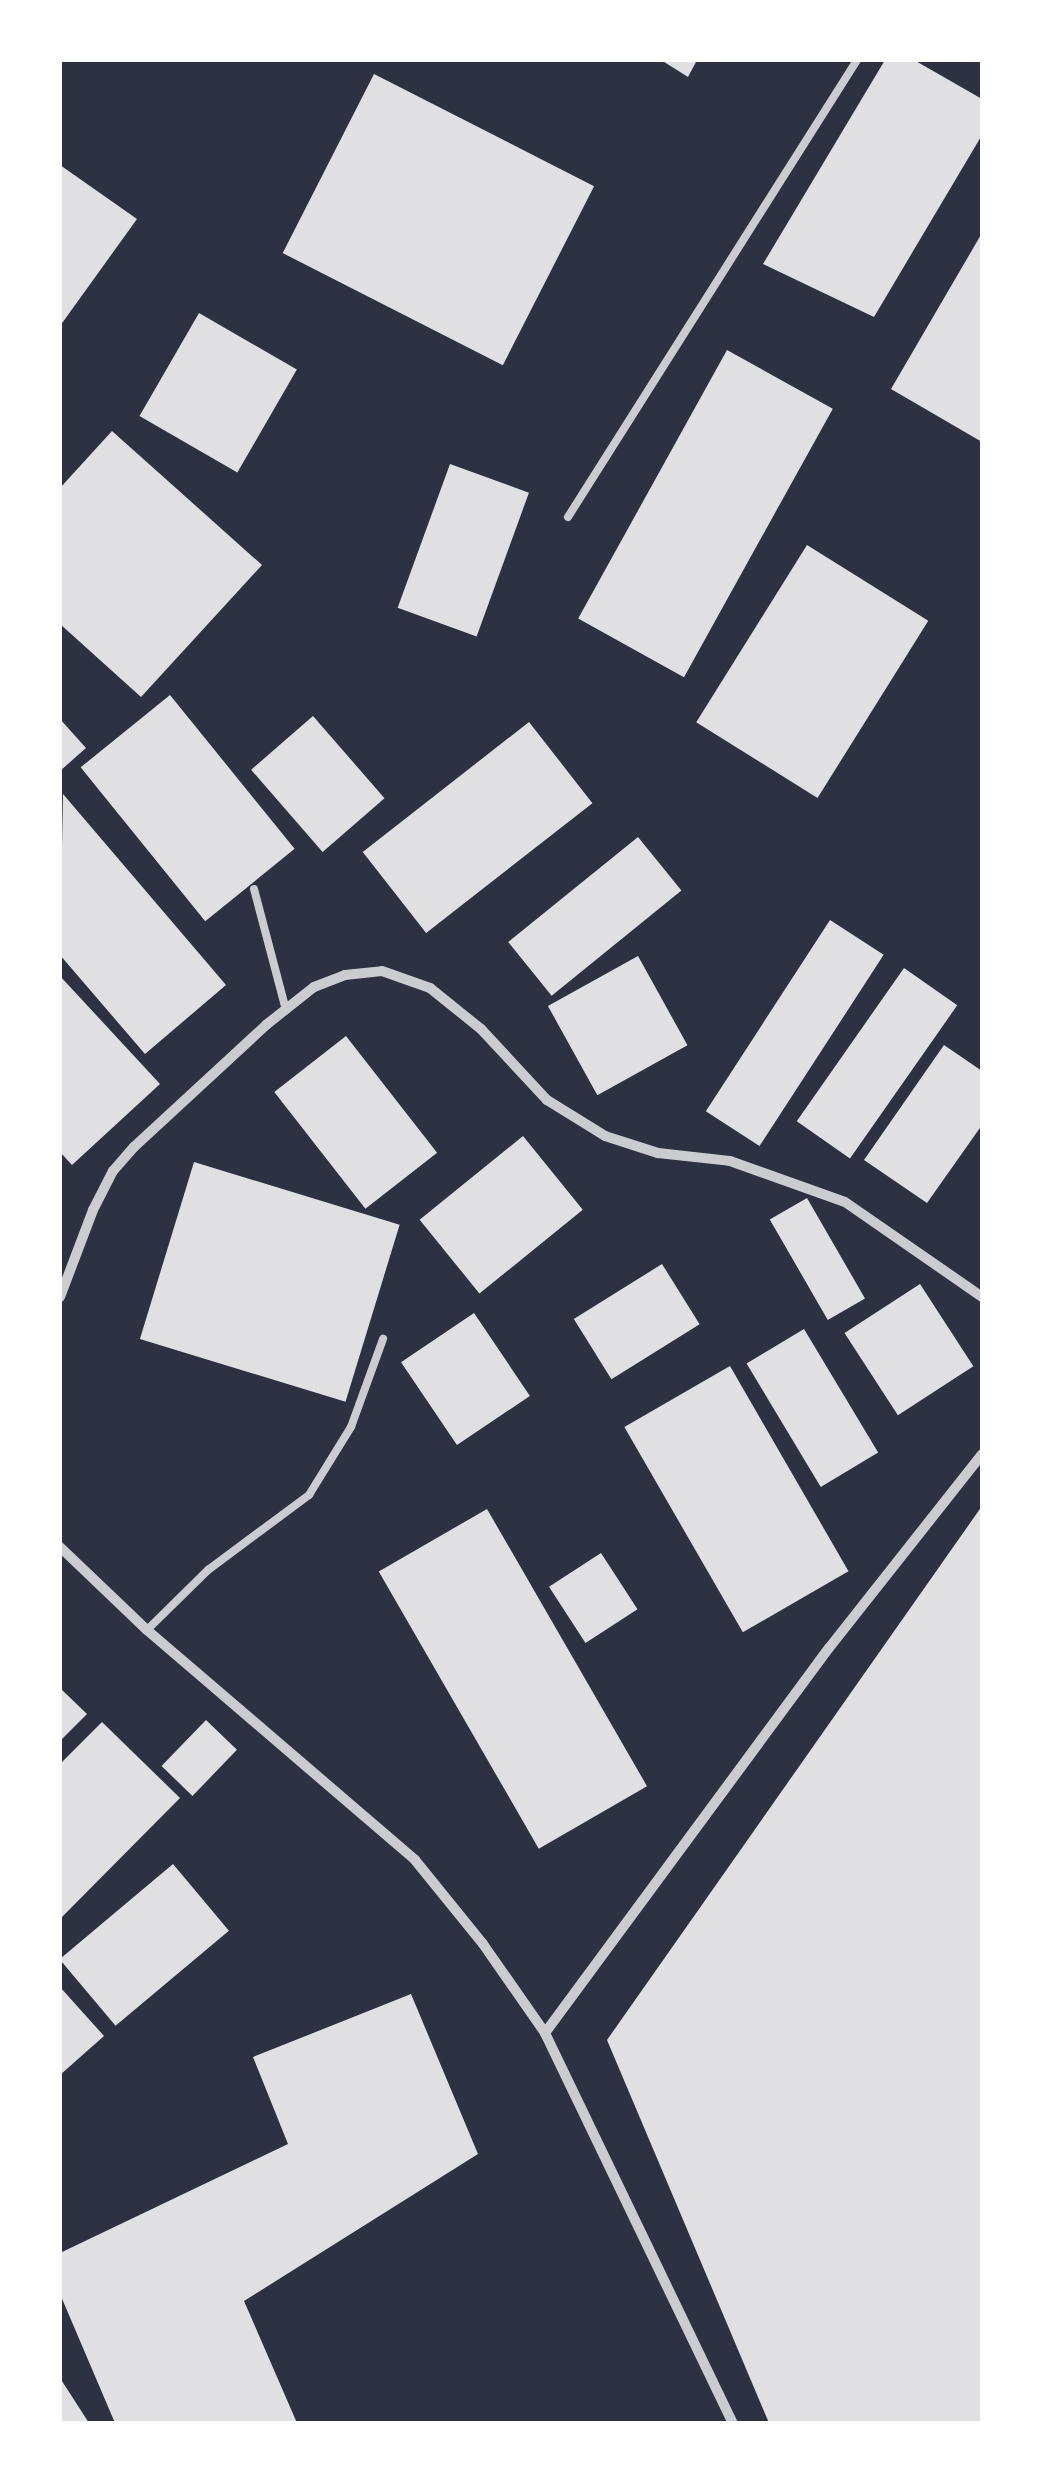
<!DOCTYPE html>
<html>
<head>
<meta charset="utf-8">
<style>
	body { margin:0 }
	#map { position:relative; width:1042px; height:2483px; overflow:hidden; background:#2d3142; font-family:Signika,sans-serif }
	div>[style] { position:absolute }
	.building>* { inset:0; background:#e0e0e3; transform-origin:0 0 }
	.service>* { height:8px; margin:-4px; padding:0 4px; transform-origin:4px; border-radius:4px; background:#caccd0 }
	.minor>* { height:10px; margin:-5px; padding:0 5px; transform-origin:5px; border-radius:5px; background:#caccd0 }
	span { translate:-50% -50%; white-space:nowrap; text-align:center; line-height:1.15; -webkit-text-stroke:8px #fff; paint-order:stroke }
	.frame { position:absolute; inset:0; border:62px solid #fff; pointer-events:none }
</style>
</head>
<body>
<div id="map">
	<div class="building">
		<i style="clip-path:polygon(661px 60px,697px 60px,688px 77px)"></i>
		<i style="clip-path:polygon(885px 60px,914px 60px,982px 99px,982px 135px,874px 317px,763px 264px)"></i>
		<i style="left:374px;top:74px;width:247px;height:201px;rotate:27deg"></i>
		<i style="clip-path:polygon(60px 165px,137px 219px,60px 326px)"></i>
		<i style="clip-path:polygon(982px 233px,982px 442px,891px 389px)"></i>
		<i style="left:199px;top:313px;width:113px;height:119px;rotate:30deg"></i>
		<i style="left:727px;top:350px;width:121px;height:307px;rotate:29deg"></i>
		<i style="clip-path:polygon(112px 431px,262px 565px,141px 697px,60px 624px,60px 488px)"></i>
		<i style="left:450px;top:464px;width:84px;height:153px;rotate:20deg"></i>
		<i style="left:807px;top:545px;width:143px;height:209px;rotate:32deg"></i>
		<i style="left:170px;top:695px;width:198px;height:115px;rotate:51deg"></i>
		<i style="left:313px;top:716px;width:109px;height:82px;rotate:49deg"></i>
		<i style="clip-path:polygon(60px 719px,86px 748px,60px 771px)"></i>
		<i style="left:529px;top:722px;width:103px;height:211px;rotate:52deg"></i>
		<i style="clip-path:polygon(63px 794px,226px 985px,145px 1054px,60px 955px)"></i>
		<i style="left:638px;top:837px;width:69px;height:167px;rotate:51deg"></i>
		<i style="left:830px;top:920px;width:64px;height:228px;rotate:33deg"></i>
		<i style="left:638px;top:956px;width:102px;height:103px;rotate:61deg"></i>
		<i style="left:904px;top:968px;width:65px;height:187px;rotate:35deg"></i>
		<i style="clip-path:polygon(60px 976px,160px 1084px,72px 1165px,60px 1152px)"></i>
		<i style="left:346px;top:1036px;width:148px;height:91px;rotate:52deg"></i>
		<i style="clip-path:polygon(944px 1045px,982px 1071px,982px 1125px,927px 1203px,864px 1160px)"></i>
		<i style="left:523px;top:1136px;width:95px;height:133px;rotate:51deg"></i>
		<i style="left:194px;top:1162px;width:215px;height:185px;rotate:17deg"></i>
		<i style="left:807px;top:1198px;width:116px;height:43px;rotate:60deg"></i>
		<i style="left:662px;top:1264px;width:71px;height:104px;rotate:58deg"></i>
		<i style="left:920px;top:1284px;width:98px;height:90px;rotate:57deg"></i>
		<i style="left:474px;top:1313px;width:100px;height:88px;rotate:56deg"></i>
		<i style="left:804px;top:1329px;width:144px;height:67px;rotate:59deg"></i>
		<i style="left:730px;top:1366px;width:237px;height:122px;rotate:60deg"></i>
		<i style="clip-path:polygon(982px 1506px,982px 2423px,769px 2423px,607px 2040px)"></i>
		<i style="left:487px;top:1509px;width:320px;height:125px;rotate:60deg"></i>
		<i style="left:601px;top:1553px;width:67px;height:62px;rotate:57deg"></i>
		<i style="clip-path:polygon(60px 1688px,87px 1714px,60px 1741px)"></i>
		<i style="left:206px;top:1720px;width:43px;height:64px;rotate:44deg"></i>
		<i style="clip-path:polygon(102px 1722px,180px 1798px,60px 1919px,60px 1764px)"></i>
		<i style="left:173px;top:1864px;width:87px;height:148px;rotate:50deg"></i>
		<i style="clip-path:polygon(60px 1987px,104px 2036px,60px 2075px)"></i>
		<i style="clip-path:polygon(411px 1994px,478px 2154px,244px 2301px,297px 2423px,115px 2423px,60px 2294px,60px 2253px,288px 2144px,253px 2057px)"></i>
		<i style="clip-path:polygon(60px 2378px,89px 2423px,60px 2423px)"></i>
	</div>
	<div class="service">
		<i style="left:568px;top:517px;width:541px;rotate:-57.69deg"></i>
		<i style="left:254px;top:889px;width:125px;rotate:75.2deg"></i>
		<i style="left:147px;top:1630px;width:86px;rotate:-44.5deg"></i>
		<i style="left:208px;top:1570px;width:126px;rotate:-36.6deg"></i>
		<i style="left:309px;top:1495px;width:80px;rotate:-58.3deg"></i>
		<i style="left:351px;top:1427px;width:94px;rotate:-70deg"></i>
	</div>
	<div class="minor">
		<i style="left:60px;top:1297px;width:93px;rotate:-69.2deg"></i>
		<i style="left:93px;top:1210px;width:44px;rotate:-62.9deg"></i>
		<i style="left:113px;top:1171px;width:32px;rotate:-49deg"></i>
		<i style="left:134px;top:1147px;width:180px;rotate:-42.7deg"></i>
		<i style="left:266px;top:1025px;width:61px;rotate:-38.4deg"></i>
		<i style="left:314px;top:987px;width:33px;rotate:-21deg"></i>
		<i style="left:345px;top:975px;width:37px;rotate:-6deg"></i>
		<i style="left:382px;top:971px;width:51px;rotate:19.5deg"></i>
		<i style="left:430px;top:988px;width:65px;rotate:38.8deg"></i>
		<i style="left:481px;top:1029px;width:97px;rotate:47.1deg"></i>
		<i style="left:547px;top:1100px;width:68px;rotate:31.8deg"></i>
		<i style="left:605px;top:1136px;width:56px;rotate:17.8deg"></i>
		<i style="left:658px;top:1153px;width:72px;rotate:6.3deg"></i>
		<i style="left:730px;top:1161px;width:122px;rotate:19.6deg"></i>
		<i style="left:845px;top:1202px;width:167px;rotate:34.7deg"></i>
		<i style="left:60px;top:1547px;width:120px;rotate:43.7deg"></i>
		<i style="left:147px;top:1630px;width:353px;rotate:40.6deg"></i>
		<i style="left:415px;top:1860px;width:108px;rotate:51deg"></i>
		<i style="left:483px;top:1944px;width:108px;rotate:55.1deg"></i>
		<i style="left:545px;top:2033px;width:433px;rotate:64.3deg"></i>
		<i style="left:545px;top:2033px;width:478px;rotate:-53.6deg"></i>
		<i style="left:829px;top:1648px;width:247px;rotate:-51.7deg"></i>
	</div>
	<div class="frame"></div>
</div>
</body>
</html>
